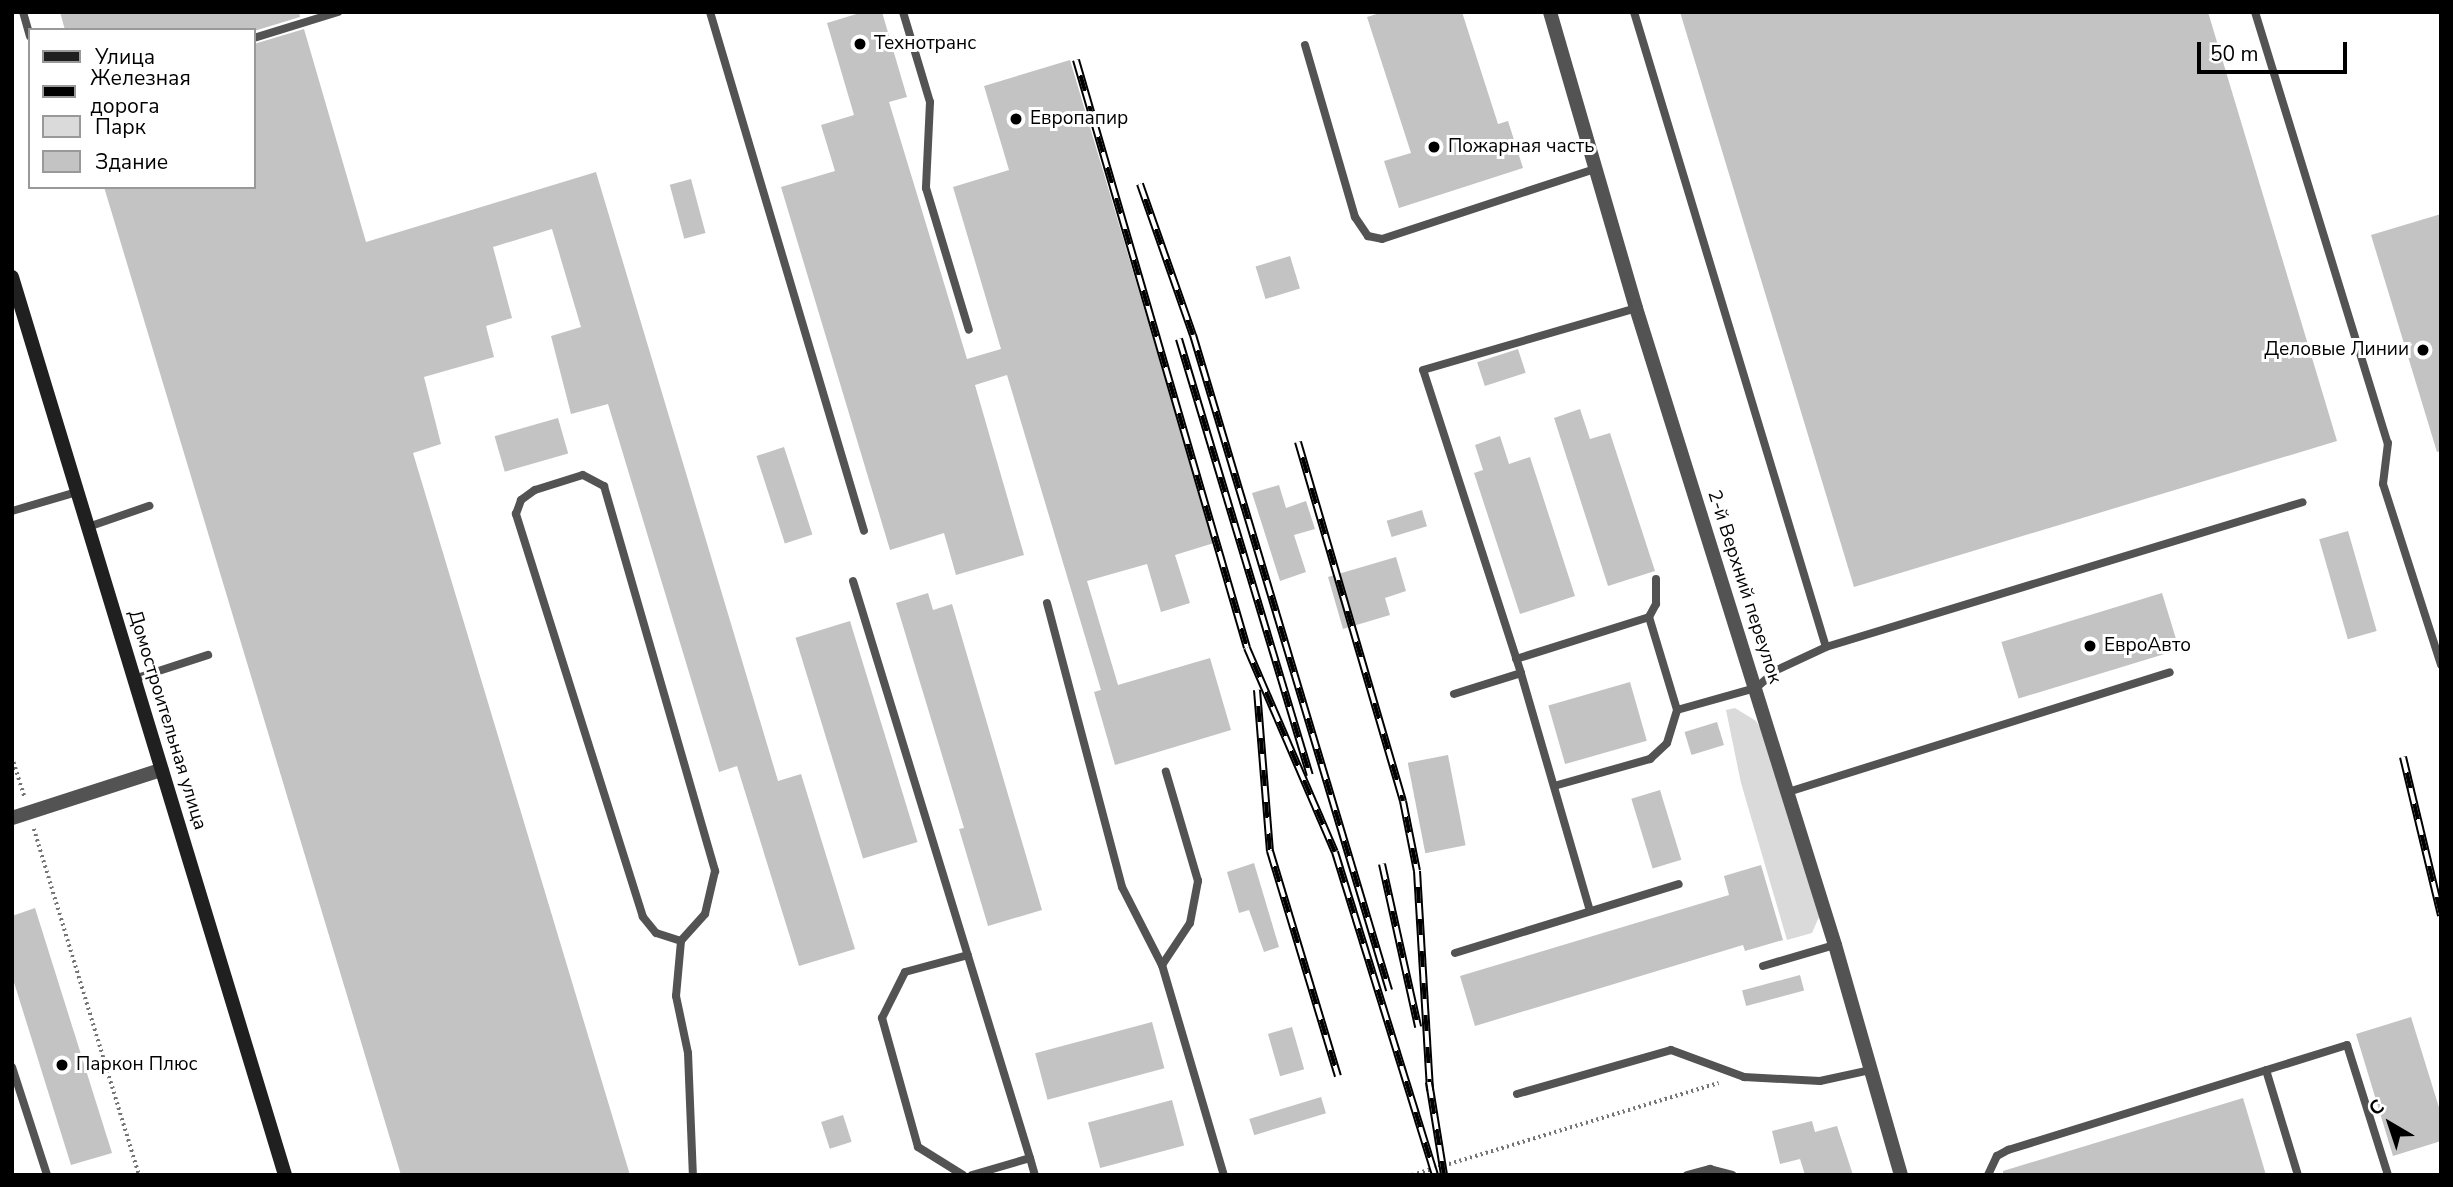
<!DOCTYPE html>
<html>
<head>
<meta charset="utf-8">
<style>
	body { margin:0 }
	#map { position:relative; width:2453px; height:1187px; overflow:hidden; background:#fff; font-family:"Nunito Sans",sans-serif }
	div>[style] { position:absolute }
	.green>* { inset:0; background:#dadada }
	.building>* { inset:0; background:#c3c3c3; transform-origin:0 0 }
	.path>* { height:3.5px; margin-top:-1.75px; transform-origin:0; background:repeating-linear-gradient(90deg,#757575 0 2px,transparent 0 5.5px) }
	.lane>* { height:8px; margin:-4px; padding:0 4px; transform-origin:4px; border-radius:4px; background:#535353 }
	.street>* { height:14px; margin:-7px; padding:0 7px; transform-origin:7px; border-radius:7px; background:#535353 }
	.secondary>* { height:14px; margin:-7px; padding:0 7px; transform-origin:7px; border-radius:7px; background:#202020 }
	.rail>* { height:8px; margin-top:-4px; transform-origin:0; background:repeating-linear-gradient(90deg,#fff 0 16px,#000 0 32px); box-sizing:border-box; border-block:2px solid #000 }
	.dots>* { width:19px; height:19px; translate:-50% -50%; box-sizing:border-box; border:4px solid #fff; border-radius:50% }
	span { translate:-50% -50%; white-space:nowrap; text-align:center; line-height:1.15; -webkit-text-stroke:6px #fff; paint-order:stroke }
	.poi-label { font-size:19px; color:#000 }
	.left { translate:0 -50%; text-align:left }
	.right { translate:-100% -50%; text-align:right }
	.street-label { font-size:19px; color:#000 }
	.frame { position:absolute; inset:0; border:14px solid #000; pointer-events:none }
	.legend { position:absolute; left:28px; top:28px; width:228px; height:161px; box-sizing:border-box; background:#fff; border:2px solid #999; margin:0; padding:9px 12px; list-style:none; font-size:21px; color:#000 }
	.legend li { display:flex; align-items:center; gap:14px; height:35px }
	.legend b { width:35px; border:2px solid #999 }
	.north { position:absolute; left:2355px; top:1089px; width:70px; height:70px; -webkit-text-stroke:5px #fff; paint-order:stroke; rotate:321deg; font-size:19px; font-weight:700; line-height:28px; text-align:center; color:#000 }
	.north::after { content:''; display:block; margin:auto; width:24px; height:32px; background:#000; clip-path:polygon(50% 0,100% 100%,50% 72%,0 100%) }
	.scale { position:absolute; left:2197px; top:42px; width:150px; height:32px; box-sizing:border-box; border:4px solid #000; border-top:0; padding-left:9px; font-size:21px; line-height:24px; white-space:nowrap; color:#000; -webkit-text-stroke:5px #fff; paint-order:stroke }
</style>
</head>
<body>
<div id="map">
	<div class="green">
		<i style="clip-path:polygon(1735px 708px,1756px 721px,1765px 736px,1819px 917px,1812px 933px,1787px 940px,1741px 783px,1726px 710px)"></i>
	</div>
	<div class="building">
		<i style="clip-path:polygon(60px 12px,299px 12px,300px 17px,254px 31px,65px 30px)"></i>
		<i style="clip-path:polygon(863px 12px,882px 12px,907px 97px,889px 102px,967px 359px,1001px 349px,953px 187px,1009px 170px,984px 86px,1070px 60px,1214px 543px,1175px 555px,1190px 603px,1161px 612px,1147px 564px,1087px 581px,1118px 685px,1210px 658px,1231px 730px,1115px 765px,1094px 692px,1101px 690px,1007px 375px,975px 385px,1024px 555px,956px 575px,944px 533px,890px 550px,781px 187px,835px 171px,821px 125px,854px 115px,827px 23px)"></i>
		<i style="clip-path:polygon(1383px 12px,1462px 12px,1498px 124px,1508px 121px,1523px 168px,1399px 208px,1384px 161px,1411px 153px,1367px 17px)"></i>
		<i style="clip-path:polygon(1680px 12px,2208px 12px,2337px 441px,1854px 587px)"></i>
		<i style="clip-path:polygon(304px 29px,366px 242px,596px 172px,778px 781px,801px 774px,855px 949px,799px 966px,737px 766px,719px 772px,608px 404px,571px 414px,551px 336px,581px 327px,552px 229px,493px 247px,512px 318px,486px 326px,494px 357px,424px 377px,441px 444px,413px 453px,630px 1175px,401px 1175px,104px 187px,254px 187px,254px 44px)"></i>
		<i style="left:691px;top:179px;width:56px;height:22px;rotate:75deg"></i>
		<i style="clip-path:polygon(2441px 214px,2441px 451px,2437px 452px,2371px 235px)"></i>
		<i style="left:1290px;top:256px;width:34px;height:36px;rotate:73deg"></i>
		<i style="left:1518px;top:349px;width:25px;height:43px;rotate:72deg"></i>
		<i style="clip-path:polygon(1580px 409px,1590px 439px,1610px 433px,1655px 571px,1608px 586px,1554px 418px)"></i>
		<i style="left:558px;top:418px;width:37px;height:66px;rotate:74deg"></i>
		<i style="clip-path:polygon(1500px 436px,1509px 464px,1530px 457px,1575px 596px,1520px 614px,1474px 473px,1483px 470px,1475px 445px)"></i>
		<i style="left:784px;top:447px;width:92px;height:29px;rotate:72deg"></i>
		<i style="clip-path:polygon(1279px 485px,1286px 508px,1306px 501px,1315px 529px,1294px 535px,1306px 572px,1280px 581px,1252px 493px)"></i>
		<i style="left:1422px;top:510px;width:17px;height:37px;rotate:73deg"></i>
		<i style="left:2348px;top:531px;width:104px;height:30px;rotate:74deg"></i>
		<i style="clip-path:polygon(1396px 557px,1406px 591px,1385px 598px,1390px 615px,1343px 629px,1328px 577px)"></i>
		<i style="clip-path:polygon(928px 593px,933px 610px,952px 604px,1042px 910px,988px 926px,959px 829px,964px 828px,896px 603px)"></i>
		<i style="left:2162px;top:593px;width:59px;height:168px;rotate:73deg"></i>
		<i style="left:850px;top:621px;width:231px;height:57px;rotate:73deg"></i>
		<i style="left:1630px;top:682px;width:61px;height:85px;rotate:74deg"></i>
		<i style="left:1717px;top:722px;width:24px;height:34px;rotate:73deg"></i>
		<i style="left:1448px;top:755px;width:92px;height:41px;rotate:79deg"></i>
		<i style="left:1660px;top:790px;width:73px;height:30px;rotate:73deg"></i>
		<i style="clip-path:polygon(1254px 863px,1279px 947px,1264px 952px,1249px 910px,1239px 913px,1227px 872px)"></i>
		<i style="clip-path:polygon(1761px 865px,1783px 940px,1745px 951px,1743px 945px,1475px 1026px,1460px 976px,1729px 895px,1724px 876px)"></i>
		<i style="clip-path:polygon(35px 908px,112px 1153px,71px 1165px,12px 976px,12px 916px)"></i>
		<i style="left:1800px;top:975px;width:16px;height:60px;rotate:75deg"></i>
		<i style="clip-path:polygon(2411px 1017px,2441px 1114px,2441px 1141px,2393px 1156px,2356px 1034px)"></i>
		<i style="left:1152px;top:1022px;width:48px;height:121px;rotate:75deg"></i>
		<i style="left:1292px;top:1027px;width:44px;height:25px;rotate:74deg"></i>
		<i style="left:1321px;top:1097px;width:17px;height:75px;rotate:73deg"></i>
		<i style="clip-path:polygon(2243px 1098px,2266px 1175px,2003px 1175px,2003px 1171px)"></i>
		<i style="left:1172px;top:1100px;width:47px;height:87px;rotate:75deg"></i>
		<i style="left:843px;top:1115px;width:28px;height:23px;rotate:72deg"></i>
		<i style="clip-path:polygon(1812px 1121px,1815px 1132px,1837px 1126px,1853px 1175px,1805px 1175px,1800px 1159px,1780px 1164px,1772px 1131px)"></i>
	</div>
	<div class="path">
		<i style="left:12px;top:757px;width:43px;rotate:72.4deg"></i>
		<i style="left:34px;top:829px;width:362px;rotate:73.1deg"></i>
		<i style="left:1412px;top:1175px;width:320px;rotate:-16.7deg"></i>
	</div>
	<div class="lane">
		<i style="left:23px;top:12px;width:25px;rotate:74deg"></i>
		<i style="left:710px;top:12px;width:541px;rotate:73.47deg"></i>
		<i style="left:903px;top:12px;width:94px;rotate:73.3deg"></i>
		<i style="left:930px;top:102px;width:86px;rotate:92.7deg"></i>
		<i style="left:926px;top:188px;width:148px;rotate:73.2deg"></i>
		<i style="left:1634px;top:12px;width:663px;rotate:73.18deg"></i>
		<i style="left:1826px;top:647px;width:498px;rotate:-16.9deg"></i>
		<i style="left:2255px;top:12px;width:451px;rotate:72.9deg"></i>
		<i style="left:2388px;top:443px;width:41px;rotate:97deg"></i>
		<i style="left:2383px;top:484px;width:190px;rotate:72.2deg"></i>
		<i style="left:254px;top:38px;width:88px;rotate:-17.2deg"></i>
		<i style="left:1305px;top:45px;width:179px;rotate:73.8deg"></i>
		<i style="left:1355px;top:217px;width:23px;rotate:56deg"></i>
		<i style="left:1368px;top:236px;width:14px;rotate:12deg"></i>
		<i style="left:1382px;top:239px;width:224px;rotate:-18.2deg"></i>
		<i style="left:12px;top:511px;width:68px;rotate:-16.3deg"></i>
		<i style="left:88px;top:527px;width:65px;rotate:-19deg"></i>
		<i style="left:853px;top:581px;width:604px;rotate:72.95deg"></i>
		<i style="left:1047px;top:603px;width:294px;rotate:75.2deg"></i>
		<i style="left:1122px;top:887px;width:88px;rotate:62.9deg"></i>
		<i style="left:1162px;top:965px;width:219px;rotate:73.6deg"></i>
		<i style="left:1649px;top:617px;width:15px;rotate:-62deg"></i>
		<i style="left:1656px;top:604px;width:25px;rotate:-90deg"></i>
		<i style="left:1516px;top:659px;width:139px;rotate:-17.5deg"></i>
		<i style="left:1649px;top:617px;width:97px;rotate:73.2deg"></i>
		<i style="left:134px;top:679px;width:78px;rotate:-18deg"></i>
		<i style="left:1454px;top:694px;width:70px;rotate:-17.4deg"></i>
		<i style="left:1554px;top:786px;width:100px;rotate:-15.7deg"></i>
		<i style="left:1650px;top:759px;width:23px;rotate:-43deg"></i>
		<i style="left:1667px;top:743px;width:34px;rotate:-73deg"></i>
		<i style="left:1677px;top:710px;width:82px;rotate:-15.6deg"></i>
		<i style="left:1756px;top:688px;width:28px;rotate:-41deg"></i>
		<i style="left:1777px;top:670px;width:54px;rotate:-25.1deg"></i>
		<i style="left:1788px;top:792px;width:400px;rotate:-17.4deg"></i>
		<i style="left:1590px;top:911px;width:248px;rotate:-106.2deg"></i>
		<i style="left:1521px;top:673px;width:318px;rotate:-107.9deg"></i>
		<i style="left:1423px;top:370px;width:222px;rotate:-16.2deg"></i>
		<i style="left:681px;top:941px;width:26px;rotate:-162deg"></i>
		<i style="left:656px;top:933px;width:21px;rotate:-129deg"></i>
		<i style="left:643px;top:917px;width:423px;rotate:-107.5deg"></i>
		<i style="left:516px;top:514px;width:15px;rotate:-70deg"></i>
		<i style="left:521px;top:500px;width:17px;rotate:-36deg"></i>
		<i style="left:535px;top:490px;width:50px;rotate:-17.4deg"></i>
		<i style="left:583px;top:475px;width:24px;rotate:28deg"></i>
		<i style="left:604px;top:486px;width:401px;rotate:73.9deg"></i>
		<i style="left:715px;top:871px;width:44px;rotate:103.1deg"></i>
		<i style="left:705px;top:914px;width:36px;rotate:132deg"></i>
		<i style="left:681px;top:941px;width:55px;rotate:95.2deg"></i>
		<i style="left:676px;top:996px;width:58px;rotate:78.1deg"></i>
		<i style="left:688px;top:1053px;width:122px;rotate:87.7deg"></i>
		<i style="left:1455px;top:953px;width:234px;rotate:-17.1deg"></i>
		<i style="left:1162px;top:965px;width:50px;rotate:-56.3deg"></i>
		<i style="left:1190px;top:923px;width:43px;rotate:-79.2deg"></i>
		<i style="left:1198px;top:881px;width:114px;rotate:-106.4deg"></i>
		<i style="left:1763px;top:966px;width:75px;rotate:-16.3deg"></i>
		<i style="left:12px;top:1067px;width:114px;rotate:72deg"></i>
		<i style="left:2266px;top:1070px;width:110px;rotate:73.1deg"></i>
		<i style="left:1517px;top:1094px;width:160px;rotate:-15.9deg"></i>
		<i style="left:1671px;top:1050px;width:78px;rotate:20.3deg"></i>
		<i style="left:1744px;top:1077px;width:76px;rotate:3deg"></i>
		<i style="left:1820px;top:1081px;width:51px;rotate:-12.4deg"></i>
		<i style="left:963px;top:1175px;width:53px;rotate:-148.1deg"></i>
		<i style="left:918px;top:1147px;width:134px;rotate:-105.6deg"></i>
		<i style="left:882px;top:1018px;width:51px;rotate:-63.4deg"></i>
		<i style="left:905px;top:972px;width:65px;rotate:-15.1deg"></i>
		<i style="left:972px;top:1175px;width:60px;rotate:-16.3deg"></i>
		<i style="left:1030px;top:1158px;width:18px;rotate:74deg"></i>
		<i style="left:1687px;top:1175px;width:24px;rotate:-15deg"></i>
		<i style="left:1710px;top:1169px;width:23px;rotate:15deg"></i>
		<i style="left:1988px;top:1175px;width:21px;rotate:-65deg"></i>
		<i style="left:1997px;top:1156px;width:13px;rotate:-29deg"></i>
		<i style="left:2008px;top:1150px;width:355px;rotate:-17.2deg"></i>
		<i style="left:2347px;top:1045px;width:136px;rotate:72.5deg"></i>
	</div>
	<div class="street">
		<i style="left:1550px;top:12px;width:308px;rotate:73.8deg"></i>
		<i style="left:1636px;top:308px;width:667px;rotate:72.65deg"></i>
		<i style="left:1835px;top:945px;width:239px;rotate:74deg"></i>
		<i style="left:12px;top:818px;width:157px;rotate:-17.9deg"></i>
	</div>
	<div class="secondary">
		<i style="left:12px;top:277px;width:939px;rotate:73.09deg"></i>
	</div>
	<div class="rail">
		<i style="left:1076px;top:60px;width:612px;rotate:73.78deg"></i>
		<i style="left:1247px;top:648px;width:222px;rotate:66.7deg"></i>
		<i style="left:1335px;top:852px;width:338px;rotate:72.8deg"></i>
		<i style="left:1140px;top:184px;width:160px;rotate:70.7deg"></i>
		<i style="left:1193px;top:335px;width:684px;rotate:73.34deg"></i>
		<i style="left:1179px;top:339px;width:455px;rotate:73.3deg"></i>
		<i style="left:1298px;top:442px;width:374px;rotate:73.7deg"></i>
		<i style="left:1403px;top:801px;width:71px;rotate:78.7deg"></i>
		<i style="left:1417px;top:871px;width:220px;rotate:86.6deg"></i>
		<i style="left:1257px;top:690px;width:162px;rotate:85.4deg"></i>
		<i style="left:1270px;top:851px;width:235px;rotate:73.2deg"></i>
		<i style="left:2403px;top:757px;width:163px;rotate:76.5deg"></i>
		<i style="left:1382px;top:864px;width:167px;rotate:77.5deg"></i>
		<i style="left:1429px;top:1082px;width:94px;rotate:80.8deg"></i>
	</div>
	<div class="dots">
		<i style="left:860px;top:44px;background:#000"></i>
		<i style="left:1016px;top:119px;background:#000"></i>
		<i style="left:1434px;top:147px;background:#000"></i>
		<i style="left:2423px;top:350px;background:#000"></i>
		<i style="left:2090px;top:646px;background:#000"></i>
		<i style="left:62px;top:1065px;background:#000"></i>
	</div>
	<div class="poi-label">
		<span class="left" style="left:874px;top:44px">Технотранс</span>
		<span class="left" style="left:1030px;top:119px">Европапир</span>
		<span class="left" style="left:1448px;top:147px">Пожарная часть</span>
		<span class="right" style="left:2409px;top:350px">Деловые Линии</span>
		<span class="left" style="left:2104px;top:646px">ЕвроАвто</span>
		<span class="left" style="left:76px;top:1065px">Паркон Плюс</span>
	</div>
	<div class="street-label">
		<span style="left:1744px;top:587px;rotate:72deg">2-й Верхний переулок</span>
		<span style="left:167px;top:720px;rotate:73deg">Домостроительная улица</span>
	</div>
	<div class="frame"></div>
	<ul class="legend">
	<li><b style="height:9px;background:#202020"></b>Улица</li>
	<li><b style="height:9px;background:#000"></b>Железная дорога</li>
	<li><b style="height:19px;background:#dadada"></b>Парк</li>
	<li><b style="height:19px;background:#c3c3c3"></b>Здание</li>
	</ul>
	<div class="north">С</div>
	<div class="scale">50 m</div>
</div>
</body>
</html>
